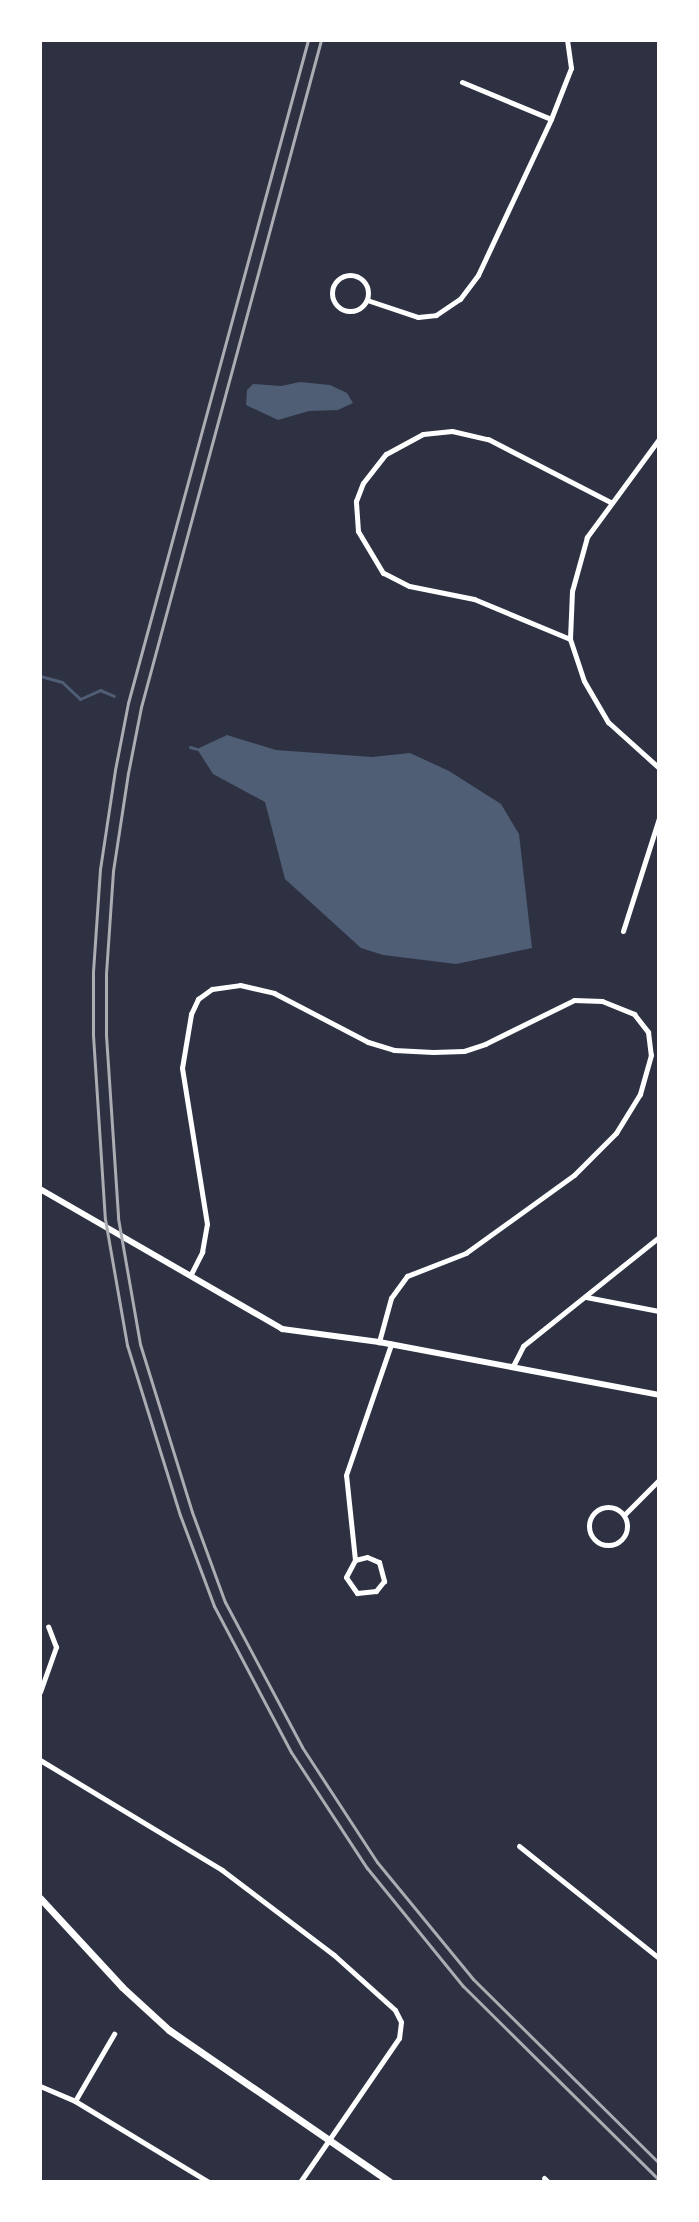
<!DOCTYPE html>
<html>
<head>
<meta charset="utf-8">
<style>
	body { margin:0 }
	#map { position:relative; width:699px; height:2222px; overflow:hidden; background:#2d3142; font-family:Helvetica,sans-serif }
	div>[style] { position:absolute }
	.water>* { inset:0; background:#4f5d75 }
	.stream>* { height:3px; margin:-1.5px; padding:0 1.5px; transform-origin:1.5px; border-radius:1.5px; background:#4f5d75 }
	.minor>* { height:5px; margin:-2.5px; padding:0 2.5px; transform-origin:2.5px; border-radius:2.5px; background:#fff }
	.minor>.ring { margin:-2.5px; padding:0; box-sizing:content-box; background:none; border:5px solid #fff; border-radius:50% }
	.tertiary>* { height:6px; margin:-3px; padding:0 3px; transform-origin:3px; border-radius:3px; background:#fff }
	.secondary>* { height:7px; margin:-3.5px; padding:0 3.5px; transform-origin:3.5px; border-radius:3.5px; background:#fff }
	.rail>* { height:3px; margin:-1.5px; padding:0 1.5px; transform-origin:1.5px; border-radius:1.5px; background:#abadb3 }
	span { translate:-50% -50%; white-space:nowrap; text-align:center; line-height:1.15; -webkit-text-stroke:7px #fff; paint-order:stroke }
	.frame { position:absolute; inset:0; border:42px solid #fff; pointer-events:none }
</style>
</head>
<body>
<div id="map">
	<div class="water">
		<i style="clip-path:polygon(300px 382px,330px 385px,347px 393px,353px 403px,338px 410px,309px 411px,278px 420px,246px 405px,247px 390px,253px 384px,281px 386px)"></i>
		<i style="clip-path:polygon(227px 735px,276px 750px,372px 757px,410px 753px,449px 771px,501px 804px,519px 834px,532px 948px,456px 964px,383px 955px,361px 948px,285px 879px,265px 802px,213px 774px,197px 749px)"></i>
	</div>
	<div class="stream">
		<i style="left:40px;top:676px;width:23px;rotate:15deg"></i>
		<i style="left:62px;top:682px;width:25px;rotate:43deg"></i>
		<i style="left:80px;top:699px;width:22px;rotate:-24deg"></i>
		<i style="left:100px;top:690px;width:15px;rotate:23deg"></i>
		<i style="left:190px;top:747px;width:7px;rotate:16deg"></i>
	</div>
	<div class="minor">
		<i style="left:462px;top:82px;width:96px;rotate:22.6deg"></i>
		<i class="ring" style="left:332px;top:275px;width:31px;height:31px"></i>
		<i style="left:367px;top:300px;width:54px;rotate:18.4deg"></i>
		<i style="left:418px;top:317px;width:18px;rotate:-6deg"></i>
		<i style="left:436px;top:315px;width:29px;rotate:-34deg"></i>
		<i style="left:460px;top:299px;width:30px;rotate:-53deg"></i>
		<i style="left:478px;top:275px;width:172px;rotate:-64.9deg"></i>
		<i style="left:551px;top:119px;width:55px;rotate:-68.6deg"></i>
		<i style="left:571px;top:68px;width:28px;rotate:-98deg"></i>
		<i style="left:659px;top:439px;width:122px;rotate:126.3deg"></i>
		<i style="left:587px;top:537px;width:56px;rotate:105.5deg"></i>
		<i style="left:572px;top:591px;width:48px;rotate:92.4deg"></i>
		<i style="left:570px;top:639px;width:44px;rotate:71.6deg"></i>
		<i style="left:584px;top:681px;width:48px;rotate:59.7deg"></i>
		<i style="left:608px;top:722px;width:69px;rotate:42deg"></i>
		<i style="left:570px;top:639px;width:104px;rotate:-157.4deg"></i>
		<i style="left:474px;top:599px;width:66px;rotate:-168.7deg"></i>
		<i style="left:409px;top:586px;width:29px;rotate:-153deg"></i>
		<i style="left:383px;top:573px;width:49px;rotate:-120.8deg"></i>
		<i style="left:358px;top:531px;width:30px;rotate:-94deg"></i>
		<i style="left:356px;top:501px;width:19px;rotate:-69deg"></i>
		<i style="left:363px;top:483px;width:37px;rotate:-52deg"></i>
		<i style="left:386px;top:454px;width:42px;rotate:-28.4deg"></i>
		<i style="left:423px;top:434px;width:29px;rotate:-6deg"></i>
		<i style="left:452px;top:431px;width:37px;rotate:13deg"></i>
		<i style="left:488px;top:439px;width:137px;rotate:27.3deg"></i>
		<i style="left:623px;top:931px;width:119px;rotate:-72.3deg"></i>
		<i style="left:191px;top:1274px;width:25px;rotate:-63deg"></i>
		<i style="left:202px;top:1252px;width:28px;rotate:-80deg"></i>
		<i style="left:207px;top:1224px;width:158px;rotate:-99.1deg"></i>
		<i style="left:182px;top:1068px;width:55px;rotate:-80.5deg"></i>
		<i style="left:191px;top:1014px;width:17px;rotate:-65deg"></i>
		<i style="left:198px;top:999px;width:17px;rotate:-36deg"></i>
		<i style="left:212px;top:989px;width:28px;rotate:-8deg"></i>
		<i style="left:240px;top:985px;width:35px;rotate:13deg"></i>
		<i style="left:274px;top:993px;width:106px;rotate:27.5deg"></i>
		<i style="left:368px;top:1042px;width:27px;rotate:17deg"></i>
		<i style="left:394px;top:1050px;width:39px;rotate:3deg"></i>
		<i style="left:433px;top:1052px;width:31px;rotate:-2deg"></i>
		<i style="left:464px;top:1051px;width:22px;rotate:-18deg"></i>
		<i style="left:485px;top:1044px;width:99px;rotate:-26.3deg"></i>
		<i style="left:574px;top:1000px;width:28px;rotate:2deg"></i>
		<i style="left:602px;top:1001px;width:35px;rotate:22deg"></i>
		<i style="left:634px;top:1014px;width:23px;rotate:52deg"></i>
		<i style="left:648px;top:1032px;width:23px;rotate:83deg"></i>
		<i style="left:651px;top:1055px;width:41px;rotate:105.8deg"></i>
		<i style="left:640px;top:1094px;width:46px;rotate:121.6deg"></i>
		<i style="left:616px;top:1133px;width:59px;rotate:135deg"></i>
		<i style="left:574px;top:1175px;width:133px;rotate:144.2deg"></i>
		<i style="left:466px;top:1253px;width:63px;rotate:158.7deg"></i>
		<i style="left:407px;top:1276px;width:27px;rotate:126deg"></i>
		<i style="left:391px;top:1298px;width:46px;rotate:105.3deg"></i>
		<i style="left:586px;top:1297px;width:74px;rotate:10.9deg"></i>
		<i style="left:513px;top:1366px;width:22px;rotate:-63deg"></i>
		<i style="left:523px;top:1346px;width:174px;rotate:-38.7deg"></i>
		<i class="ring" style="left:589px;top:1507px;width:33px;height:33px"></i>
		<i style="left:624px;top:1515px;width:49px;rotate:-45deg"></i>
		<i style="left:355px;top:1560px;width:12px;rotate:-14deg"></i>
		<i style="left:367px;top:1557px;width:13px;rotate:23deg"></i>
		<i style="left:379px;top:1562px;width:20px;rotate:75deg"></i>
		<i style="left:384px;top:1581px;width:13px;rotate:129deg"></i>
		<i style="left:376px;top:1591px;width:19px;rotate:174deg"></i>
		<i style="left:357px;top:1593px;width:19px;rotate:-125deg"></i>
		<i style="left:346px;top:1577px;width:19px;rotate:-62deg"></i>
		<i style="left:355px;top:1560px;width:85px;rotate:-96deg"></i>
		<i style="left:346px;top:1475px;width:139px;rotate:-71deg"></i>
		<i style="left:40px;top:1692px;width:48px;rotate:-70.4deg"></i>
		<i style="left:56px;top:1647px;width:22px;rotate:-111deg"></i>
		<i style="left:40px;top:1760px;width:213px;rotate:31.1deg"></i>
		<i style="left:222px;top:1870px;width:141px;rotate:37.2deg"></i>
		<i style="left:334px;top:1955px;width:82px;rotate:42deg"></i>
		<i style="left:395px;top:2010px;width:13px;rotate:63deg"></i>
		<i style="left:401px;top:2022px;width:16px;rotate:97deg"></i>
		<i style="left:399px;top:2038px;width:175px;rotate:124.5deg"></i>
		<i style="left:519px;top:1846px;width:179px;rotate:38.7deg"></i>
		<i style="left:40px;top:2086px;width:38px;rotate:23deg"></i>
		<i style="left:75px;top:2101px;width:157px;rotate:31.2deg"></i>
		<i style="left:75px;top:2101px;width:78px;rotate:-59.8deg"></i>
		<i style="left:544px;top:2178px;width:6px;rotate:45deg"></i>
	</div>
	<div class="tertiary">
		<i style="left:40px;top:1189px;width:280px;rotate:30deg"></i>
		<i style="left:282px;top:1329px;width:98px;rotate:7.6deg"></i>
		<i style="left:379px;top:1342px;width:285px;rotate:10.7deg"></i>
	</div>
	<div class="secondary">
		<i style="left:40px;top:1898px;width:121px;rotate:47.3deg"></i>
		<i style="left:122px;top:1987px;width:64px;rotate:42.5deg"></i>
		<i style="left:169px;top:2030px;width:268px;rotate:34.5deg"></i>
	</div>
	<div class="rail">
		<i style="left:308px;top:40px;width:687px;rotate:105.19deg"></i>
		<i style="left:128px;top:703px;width:68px;rotate:101deg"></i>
		<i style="left:115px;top:770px;width:100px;rotate:98.6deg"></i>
		<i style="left:100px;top:869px;width:104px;rotate:93.9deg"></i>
		<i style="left:93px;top:973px;width:62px;rotate:90deg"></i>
		<i style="left:93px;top:1035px;width:184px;rotate:86.3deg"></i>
		<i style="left:105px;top:1219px;width:128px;rotate:80.1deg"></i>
		<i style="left:127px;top:1345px;width:178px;rotate:72.7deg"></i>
		<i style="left:180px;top:1515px;width:97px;rotate:69.5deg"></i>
		<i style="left:214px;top:1606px;width:165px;rotate:62.2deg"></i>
		<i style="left:291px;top:1752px;width:139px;rotate:56.8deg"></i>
		<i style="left:367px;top:1868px;width:152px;rotate:50.9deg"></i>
		<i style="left:463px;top:1986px;width:276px;rotate:44.7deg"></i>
		<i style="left:321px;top:40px;width:691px;rotate:105.1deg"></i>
		<i style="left:141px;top:707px;width:67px;rotate:101.1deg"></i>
		<i style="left:128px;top:773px;width:99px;rotate:98.7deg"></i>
		<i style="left:113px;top:871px;width:103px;rotate:93.9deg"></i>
		<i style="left:106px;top:974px;width:61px;rotate:90deg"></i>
		<i style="left:106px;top:1035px;width:183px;rotate:86.2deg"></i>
		<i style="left:118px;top:1218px;width:128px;rotate:80.1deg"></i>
		<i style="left:140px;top:1344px;width:176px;rotate:72.8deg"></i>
		<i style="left:192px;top:1512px;width:96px;rotate:69.9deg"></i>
		<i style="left:225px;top:1602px;width:164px;rotate:62deg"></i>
		<i style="left:302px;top:1747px;width:137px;rotate:56.9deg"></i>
		<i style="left:377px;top:1862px;width:151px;rotate:50.6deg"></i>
		<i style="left:473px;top:1979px;width:262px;rotate:44.7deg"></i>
	</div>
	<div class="frame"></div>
</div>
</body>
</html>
